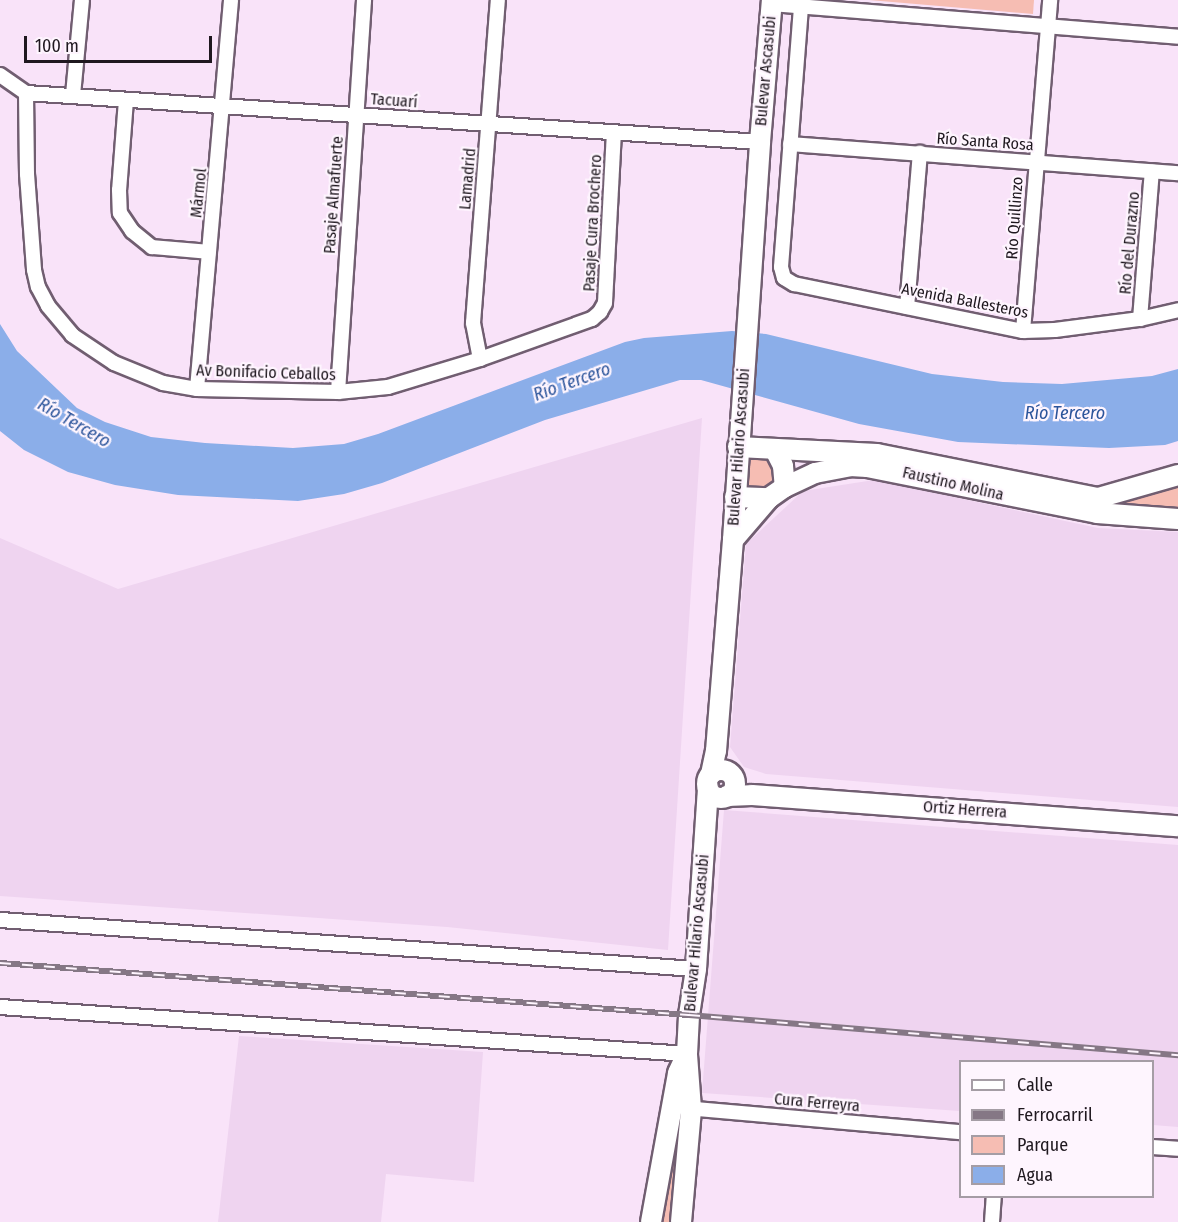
<!DOCTYPE html>
<html>
<head>
<meta charset="utf-8">
<style>
	body { margin:0 }
	#map { position:relative; width:1178px; height:1222px; overflow:hidden; background:#f9e3f9; font-family:"Fira Sans Condensed",sans-serif }
	div>[style] { position:absolute }
	.built>* { inset:0; background:#efd4f0 }
	.green>* { inset:0; background:#f6bdb3 }
	.water>* { inset:0; background:#8baee9 }
	.roads { filter:drop-shadow(2px 0 #715e71) drop-shadow(-2px 0 #715e71) drop-shadow(0 2px #715e71) drop-shadow(0 -2px #715e71) }
	.street>* { height:14px; margin:-7px; padding:0 7px; transform-origin:7px; border-radius:7px; background:#fff }
	.secondary>* { height:20px; margin:-10px; padding:0 10px; transform-origin:10px; border-radius:10px; background:#fff }
	.secondary>.ring { margin:-10px; padding:0; box-sizing:content-box; background:none; border:20px solid #fff; border-radius:50% }
	.rail>* { height:6px; margin-top:-3px; transform-origin:0; background:repeating-linear-gradient(90deg,#fef5fe 0 11px,#857785 0 22px); box-sizing:border-box; border-block:2px solid #857785 }
	span { translate:-50% -50%; white-space:nowrap; text-align:center; line-height:1.15; -webkit-text-stroke:4.5px #fef5fe; paint-order:stroke }
	.street-label { font-size:16px; color:#1f181f }
	.water-label { font-size:18px; color:#2b549b; font-style:italic }
	.legend { position:absolute; left:959px; top:1060px; width:195px; height:138px; box-sizing:border-box; background:#fef5fe; border:2px solid #a59da5; margin:0; padding:8px 10px; list-style:none; font-size:18px; color:#1f181f }
	.legend li { display:flex; align-items:center; gap:12px; height:30px }
	.legend b { width:30px; border:2px solid #a59da5 }
	.scale { position:absolute; left:24px; top:36px; width:188px; height:27px; box-sizing:border-box; border:3px solid #1f181f; border-top:0; padding-left:8px; font-size:18px; line-height:21px; white-space:nowrap; color:#1f181f; -webkit-text-stroke:4px #fef5fe; paint-order:stroke }
</style>
</head>
<body>
<div id="map">
	<div class="built">
		<i style="clip-path:polygon(702px 418px,668px 950px,447px 927px,0 896px,0 538px,118px 589px)"></i>
		<i style="clip-path:polygon(874px 480px,1098px 528px,1178px 532px,1178px 807px,766px 774px,744px 767px,730px 747px,746px 544px,803px 491px)"></i>
		<i style="clip-path:polygon(724px 810px,1178px 845px,1178px 1127px,1153px 1125px,1152px 1062px,960px 1062px,960px 1111px,702px 1093px)"></i>
		<i style="clip-path:polygon(239px 1036px,483px 1052px,474px 1182px,386px 1174px,381px 1222px,218px 1222px)"></i>
	</div>
	<div class="green">
		<i style="clip-path:polygon(869px 0,1034px 0,1033px 14px)"></i>
		<i style="clip-path:polygon(754px 457px,767px 460px,773px 465px,777px 483px,769px 492px,747px 491px,747px 467px,749px 460px)"></i>
		<i style="clip-path:polygon(1178px 484px,1178px 512px,1110px 507px,1111px 502px)"></i>
		<i style="clip-path:polygon(678px 1113px,685px 1113px,675px 1222px,656px 1222px)"></i>
	</div>
	<div class="water">
		<i style="clip-path:polygon(0 324px,17px 351px,77px 408px,105px 422px,151px 437px,205px 443px,293px 448px,344px 444px,378px 434px,625px 342px,644px 338px,732px 331px,766px 334px,932px 374px,1003px 382px,1062px 384px,1152px 376px,1178px 369px,1178px 441px,1165px 445px,1109px 448px,958px 442px,859px 424px,701px 380px,680px 380px,545px 420px,382px 483px,344px 494px,298px 501px,178px 495px,115px 485px,68px 472px,24px 450px,0 431px)"></i>
	</div>
	<div class="roads">
		<div class="street">
			<i style="left:772px;top:4px;width:407px;rotate:4.6deg"></i>
			<i style="left:801px;top:7px;width:261px;rotate:94.4deg"></i>
			<i style="left:781px;top:267px;width:11px;rotate:75deg"></i>
			<i style="left:784px;top:278px;width:12px;rotate:31deg"></i>
			<i style="left:794px;top:284px;width:234px;rotate:11.6deg"></i>
			<i style="left:1023px;top:331px;width:32px;rotate:-2deg"></i>
			<i style="left:1055px;top:330px;width:86px;rotate:-7.4deg"></i>
			<i style="left:1140px;top:319px;width:39px;rotate:-13deg"></i>
			<i style="left:0;top:75px;width:32px;rotate:35deg"></i>
			<i style="left:26px;top:93px;width:81px;rotate:89.3deg"></i>
			<i style="left:27px;top:174px;width:96px;rotate:85.8deg"></i>
			<i style="left:34px;top:270px;width:17px;rotate:77deg"></i>
			<i style="left:38px;top:287px;width:21px;rotate:62deg"></i>
			<i style="left:48px;top:306px;width:38px;rotate:50deg"></i>
			<i style="left:72px;top:335px;width:50px;rotate:33.7deg"></i>
			<i style="left:114px;top:363px;width:53px;rotate:22.2deg"></i>
			<i style="left:163px;top:383px;width:35px;rotate:10deg"></i>
			<i style="left:197px;top:389px;width:141px;rotate:1.2deg"></i>
			<i style="left:338px;top:392px;width:50px;rotate:-5.7deg"></i>
			<i style="left:388px;top:387px;width:96px;rotate:-16.9deg"></i>
			<i style="left:480px;top:359px;width:119px;rotate:-19.7deg"></i>
			<i style="left:592px;top:319px;width:11px;rotate:-41deg"></i>
			<i style="left:600px;top:312px;width:10px;rotate:-61deg"></i>
			<i style="left:605px;top:303px;width:170px;rotate:-87deg"></i>
			<i style="left:26px;top:93px;width:736px;rotate:3.82deg"></i>
			<i style="left:73px;top:95px;width:95px;rotate:-84.6deg"></i>
			<i style="left:126px;top:100px;width:90px;rotate:94.4deg"></i>
			<i style="left:119px;top:190px;width:23px;rotate:88deg"></i>
			<i style="left:120px;top:213px;width:22px;rotate:56deg"></i>
			<i style="left:132px;top:231px;width:26px;rotate:39deg"></i>
			<i style="left:152px;top:247px;width:57px;rotate:5deg"></i>
			<i style="left:790px;top:144px;width:389px;rotate:4.3deg"></i>
			<i style="left:907px;top:307px;width:155px;rotate:-85.2deg"></i>
			<i style="left:1140px;top:319px;width:148px;rotate:-85.4deg"></i>
			<i style="left:1023px;top:331px;width:332px;rotate:-85.3deg"></i>
			<i style="left:480px;top:359px;width:37px;rotate:-101deg"></i>
			<i style="left:473px;top:323px;width:324px;rotate:-85.6deg"></i>
			<i style="left:197px;top:389px;width:390px;rotate:-85deg"></i>
			<i style="left:338px;top:392px;width:393px;rotate:-86.2deg"></i>
			<i style="left:0;top:920px;width:698px;rotate:4.03deg"></i>
			<i style="left:0;top:1007px;width:689px;rotate:3.91deg"></i>
			<i style="left:685px;top:1108px;width:276px;rotate:5deg"></i>
			<i style="left:1152px;top:1147px;width:26px;rotate:4deg"></i>
			<i style="left:992px;top:1222px;width:26px;rotate:-86deg"></i>
		</div>
		<div class="secondary">
			<i style="left:738px;top:447px;width:139px;rotate:2.9deg"></i>
			<i style="left:877px;top:454px;width:225px;rotate:11.3deg"></i>
			<i style="left:1098px;top:498px;width:83px;rotate:-16deg"></i>
			<i style="left:775px;top:450px;width:18px;rotate:63deg"></i>
			<i style="left:783px;top:466px;width:21px;rotate:85deg"></i>
			<i style="left:735px;top:497px;width:34px;rotate:2deg"></i>
			<i style="left:769px;top:498px;width:19px;rotate:-35deg"></i>
			<i style="left:785px;top:487px;width:33px;rotate:-25deg"></i>
			<i style="left:815px;top:473px;width:36px;rotate:-11deg"></i>
			<i style="left:850px;top:466px;width:17px;rotate:3deg"></i>
			<i style="left:867px;top:467px;width:235px;rotate:11.3deg"></i>
			<i style="left:1097px;top:513px;width:81px;rotate:4.2deg"></i>
			<i style="left:733px;top:540px;width:55px;rotate:-49.4deg"></i>
			<i class="ring" style="left:707px;top:770px;width:8px;height:8px"></i>
			<i style="left:711px;top:774px;width:24px;rotate:-78deg"></i>
			<i style="left:716px;top:751px;width:212px;rotate:-85.4deg"></i>
			<i style="left:733px;top:540px;width:399px;rotate:-86.1deg"></i>
			<i style="left:760px;top:142px;width:143px;rotate:-85.2deg"></i>
			<i style="left:727px;top:796px;width:25px;rotate:-2deg"></i>
			<i style="left:752px;top:795px;width:427px;rotate:4.2deg"></i>
			<i style="left:651px;top:1222px;width:151px;rotate:-79.7deg"></i>
			<i style="left:678px;top:1073px;width:21px;rotate:-65deg"></i>
			<i style="left:681px;top:1222px;width:113px;rotate:-84.9deg"></i>
			<i style="left:691px;top:1109px;width:55px;rotate:-94.2deg"></i>
			<i style="left:687px;top:1054px;width:39px;rotate:-87deg"></i>
			<i style="left:689px;top:1015px;width:47px;rotate:-81.3deg"></i>
			<i style="left:696px;top:969px;width:182px;rotate:-86.2deg"></i>
		</div>
	</div>
	<div class="rail">
		<i style="left:0;top:963px;width:691px;rotate:4.32deg"></i>
		<i style="left:689px;top:1015px;width:491px;rotate:4.7deg"></i>
	</div>
	<div class="street-label">
		<span style="left:766px;top:71px;rotate:-85deg">Bulevar Ascasubi</span>
		<span style="left:394px;top:101px;rotate:4deg">Tacuarí</span>
		<span style="left:985px;top:142px;rotate:4deg">Río Santa Rosa</span>
		<span style="left:468px;top:179px;rotate:-85deg">Lamadrid</span>
		<span style="left:199px;top:193px;rotate:-84deg">Mármol</span>
		<span style="left:334px;top:195px;rotate:-86deg">Pasaje Almafuerte</span>
		<span style="left:1015px;top:218px;rotate:-86deg">Río Quillinzo</span>
		<span style="left:593px;top:223px;rotate:-87deg">Pasaje Cura Brochero</span>
		<span style="left:1130px;top:243px;rotate:-85deg">Río del Durazno</span>
		<span style="left:965px;top:301px;rotate:11deg">Avenida Ballesteros</span>
		<span style="left:266px;top:373px;rotate:2deg">Av Bonifacio Ceballos</span>
		<span style="left:739px;top:447px;rotate:-86deg">Bulevar Hilario Ascasubi</span>
		<span style="left:953px;top:484px;rotate:13deg">Faustino Molina</span>
		<span style="left:965px;top:810px;rotate:4deg">Ortiz Herrera</span>
		<span style="left:697px;top:933px;rotate:-85deg">Bulevar Hilario Ascasubi</span>
		<span style="left:817px;top:1103px;rotate:5deg">Cura Ferreyra</span>
	</div>
	<div class="water-label">
		<span style="left:572px;top:382px;rotate:-20deg">Río Tercero</span>
		<span style="left:1065px;top:413px">Río Tercero</span>
		<span style="left:74px;top:423px;rotate:30deg">Río Tercero</span>
	</div>
	<ul class="legend">
	<li><b style="height:8px;background:#fff"></b>Calle</li>
	<li><b style="height:8px;background:#857785"></b>Ferrocarril</li>
	<li><b style="height:16px;background:#f6bdb3"></b>Parque</li>
	<li><b style="height:16px;background:#8baee9"></b>Agua</li>
	</ul>
	<div class="scale">100 m</div>
</div>
</body>
</html>
